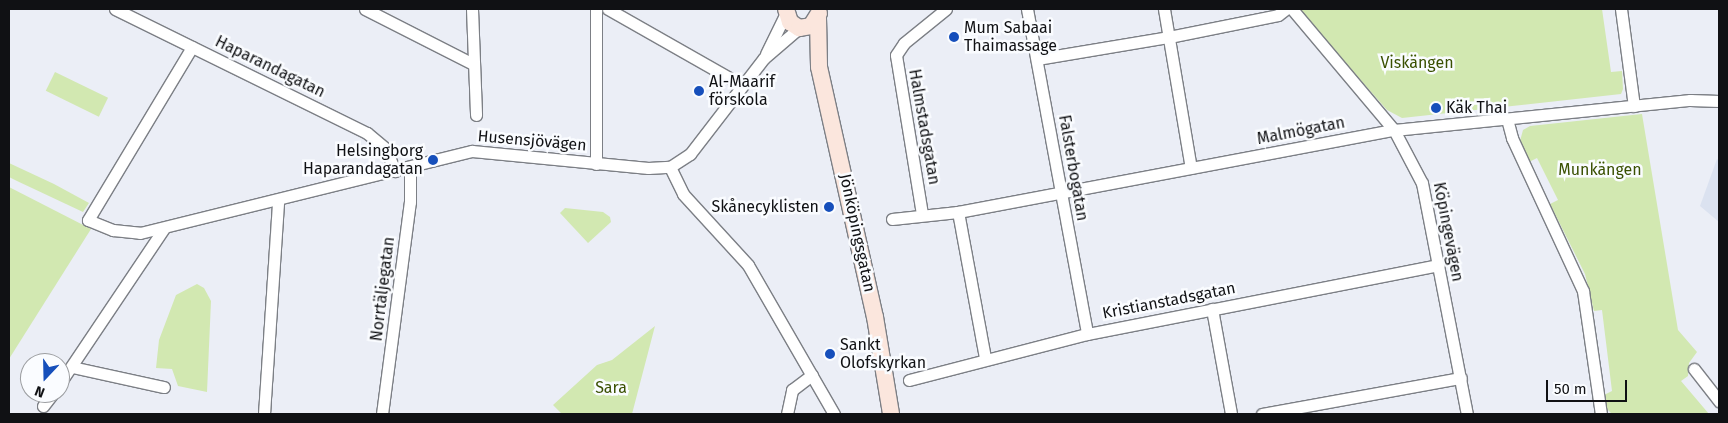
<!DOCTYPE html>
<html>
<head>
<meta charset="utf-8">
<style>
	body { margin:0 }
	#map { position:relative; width:1728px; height:423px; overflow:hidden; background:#ebeef6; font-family:"Fira Sans",sans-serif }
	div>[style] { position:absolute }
	.built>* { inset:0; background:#dbe2f0 }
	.green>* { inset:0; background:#d2e8b1; transform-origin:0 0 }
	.roads { filter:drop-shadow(1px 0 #7c7f85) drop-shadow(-1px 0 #7c7f85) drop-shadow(0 1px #7c7f85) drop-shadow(0 -1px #7c7f85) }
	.street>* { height:11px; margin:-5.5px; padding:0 5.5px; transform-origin:5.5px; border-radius:5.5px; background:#fff }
	.secondary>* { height:16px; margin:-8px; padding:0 8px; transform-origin:8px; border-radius:8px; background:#fbe6dd }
	.dots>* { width:14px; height:14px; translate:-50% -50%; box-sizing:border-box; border:2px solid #fafcff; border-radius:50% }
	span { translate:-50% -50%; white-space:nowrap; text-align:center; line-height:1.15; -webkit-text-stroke:5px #fafcff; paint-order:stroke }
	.poi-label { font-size:16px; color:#101114 }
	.left { translate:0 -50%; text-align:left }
	.right { translate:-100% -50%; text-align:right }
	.park-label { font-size:16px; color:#3a5002 }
	.street-label { font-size:16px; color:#101114 }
	.frame { position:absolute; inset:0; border:10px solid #101114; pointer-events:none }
	.north { position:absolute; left:20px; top:353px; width:50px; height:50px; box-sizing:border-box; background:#fafcff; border:1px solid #9c9ea1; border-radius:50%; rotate:201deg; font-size:14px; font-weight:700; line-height:20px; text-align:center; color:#101114 }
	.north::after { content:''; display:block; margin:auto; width:18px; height:22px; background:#164fbb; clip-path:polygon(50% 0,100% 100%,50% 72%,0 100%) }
	.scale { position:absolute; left:1546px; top:380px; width:81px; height:22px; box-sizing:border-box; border:2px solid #101114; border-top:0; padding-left:6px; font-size:15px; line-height:18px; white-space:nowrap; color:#101114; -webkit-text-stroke:4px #fafcff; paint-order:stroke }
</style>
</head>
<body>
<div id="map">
	<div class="built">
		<i style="clip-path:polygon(1717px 159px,1719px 161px,1719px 222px,1700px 206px)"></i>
	</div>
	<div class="green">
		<i style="clip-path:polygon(1298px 9px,1602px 9px,1611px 72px,1622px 71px,1623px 89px,1621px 94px,1402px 118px,1387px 110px)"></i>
		<i style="left:55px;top:72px;width:59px;height:21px;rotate:26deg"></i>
		<i style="clip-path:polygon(1642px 114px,1678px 330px,1697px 352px,1689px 363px,1688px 376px,1681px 381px,1709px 414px,1612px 414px,1607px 409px,1604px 395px,1612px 391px,1602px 310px,1594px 311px,1585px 274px,1550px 204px,1558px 200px,1537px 158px,1529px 162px,1520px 141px,1523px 130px,1530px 126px)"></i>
		<i style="clip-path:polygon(9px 163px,54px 184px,89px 203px,83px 212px,17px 181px,9px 177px)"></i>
		<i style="clip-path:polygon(9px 187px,91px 229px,9px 359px)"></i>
		<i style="clip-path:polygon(565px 208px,603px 212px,610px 217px,611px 222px,588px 243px,560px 213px)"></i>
		<i style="clip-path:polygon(197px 284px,204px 288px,211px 301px,207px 392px,178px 386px,172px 369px,156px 368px,159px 340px,176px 295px)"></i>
		<i style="clip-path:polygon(655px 326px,632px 414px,562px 414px,553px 405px,597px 365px,612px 360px)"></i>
	</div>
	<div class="roads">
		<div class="street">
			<i style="left:115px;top:9px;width:281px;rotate:26.2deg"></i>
			<i style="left:367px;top:133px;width:25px;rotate:40deg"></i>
			<i style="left:386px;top:149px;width:24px;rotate:68deg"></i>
			<i style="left:365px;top:9px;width:121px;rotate:27deg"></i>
			<i style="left:472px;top:9px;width:106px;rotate:87.8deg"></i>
			<i style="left:596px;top:9px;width:155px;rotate:90deg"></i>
			<i style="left:608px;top:9px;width:154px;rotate:29.6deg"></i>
			<i style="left:1027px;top:9px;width:330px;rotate:79.5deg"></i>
			<i style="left:1164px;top:9px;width:161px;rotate:80.4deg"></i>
			<i style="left:1292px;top:9px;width:158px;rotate:49.9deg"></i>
			<i style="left:1394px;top:130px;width:60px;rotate:62.2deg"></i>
			<i style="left:1422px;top:183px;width:235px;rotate:79deg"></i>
			<i style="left:1621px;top:9px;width:98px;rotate:82.4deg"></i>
			<i style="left:192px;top:47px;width:202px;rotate:121deg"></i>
			<i style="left:88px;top:220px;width:27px;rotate:22deg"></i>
			<i style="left:113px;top:230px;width:27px;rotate:6deg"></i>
			<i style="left:140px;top:233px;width:342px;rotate:-13.9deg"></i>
			<i style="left:472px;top:151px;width:177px;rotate:5.5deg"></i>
			<i style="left:648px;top:168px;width:22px;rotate:-3deg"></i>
			<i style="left:670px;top:167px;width:24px;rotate:-33deg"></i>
			<i style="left:690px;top:154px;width:121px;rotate:-52.4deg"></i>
			<i style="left:764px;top:58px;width:46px;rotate:-40.6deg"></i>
			<i style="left:766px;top:54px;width:46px;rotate:-64deg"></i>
			<i style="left:1037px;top:59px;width:134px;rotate:-9.5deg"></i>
			<i style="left:1169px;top:37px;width:111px;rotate:-11.4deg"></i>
			<i style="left:1278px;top:15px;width:10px;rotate:-37deg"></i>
			<i style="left:1507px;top:119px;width:20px;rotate:75deg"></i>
			<i style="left:1512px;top:138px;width:169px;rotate:65.1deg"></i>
			<i style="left:1583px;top:291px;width:124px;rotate:81.7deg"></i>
			<i style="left:670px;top:167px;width:30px;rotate:64deg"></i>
			<i style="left:683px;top:194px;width:96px;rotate:47.5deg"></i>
			<i style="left:748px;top:265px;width:172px;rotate:60deg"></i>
			<i style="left:958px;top:212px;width:148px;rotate:79.5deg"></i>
			<i style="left:922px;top:214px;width:161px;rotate:-99.3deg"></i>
			<i style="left:896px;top:55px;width:14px;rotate:-56deg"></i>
			<i style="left:904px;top:43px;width:54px;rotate:-39deg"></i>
			<i style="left:892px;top:219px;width:66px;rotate:-6.1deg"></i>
			<i style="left:958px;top:212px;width:444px;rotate:-10.7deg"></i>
			<i style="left:1394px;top:130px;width:298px;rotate:-5.8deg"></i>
			<i style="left:1690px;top:100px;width:29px;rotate:2deg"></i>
			<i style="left:1212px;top:309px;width:107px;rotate:79.7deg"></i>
			<i style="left:72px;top:367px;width:94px;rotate:12.3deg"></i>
			<i style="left:1694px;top:369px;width:41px;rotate:52deg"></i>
			<i style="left:909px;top:380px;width:184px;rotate:-14.5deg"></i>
			<i style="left:1087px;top:334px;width:358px;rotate:-11.1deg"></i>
			<i style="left:60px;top:383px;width:187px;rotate:-56.1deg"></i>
			<i style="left:43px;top:406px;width:16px;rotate:-52deg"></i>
			<i style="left:264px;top:414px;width:213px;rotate:-86.2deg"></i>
			<i style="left:382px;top:414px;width:214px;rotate:-82.5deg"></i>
			<i style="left:410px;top:202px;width:35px;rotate:-90deg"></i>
			<i style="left:787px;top:414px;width:25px;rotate:-78deg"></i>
			<i style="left:792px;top:390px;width:25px;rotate:-37deg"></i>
			<i style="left:1262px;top:414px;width:202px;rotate:-10.3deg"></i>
		</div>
		<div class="secondary">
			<i style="left:786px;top:9px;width:14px;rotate:73deg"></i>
			<i style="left:790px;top:22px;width:11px;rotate:34deg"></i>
			<i style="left:799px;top:28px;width:12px;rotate:-9deg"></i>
			<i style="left:811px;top:26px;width:15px;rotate:-58deg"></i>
			<i style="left:818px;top:18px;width:49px;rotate:88.8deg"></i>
			<i style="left:819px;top:67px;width:256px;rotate:77.4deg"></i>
			<i style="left:875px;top:317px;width:98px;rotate:80.6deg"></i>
		</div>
	</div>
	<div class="dots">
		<i style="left:954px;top:37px;background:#164fbb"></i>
		<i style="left:699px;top:91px;background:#164fbb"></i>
		<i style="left:1436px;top:108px;background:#164fbb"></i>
		<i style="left:433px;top:160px;background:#164fbb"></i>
		<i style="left:829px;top:207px;background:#164fbb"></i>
		<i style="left:830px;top:354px;background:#164fbb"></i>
	</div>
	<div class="poi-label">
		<span class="left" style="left:964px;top:37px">Mum Sabaai<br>Thaimassage</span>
		<span class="left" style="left:709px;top:91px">Al-Maarif<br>förskola</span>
		<span class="left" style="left:1446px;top:108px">Käk Thai</span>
		<span class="right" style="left:423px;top:160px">Helsingborg<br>Haparandagatan</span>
		<span class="right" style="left:819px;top:207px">Skånecyklisten</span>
		<span class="left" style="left:840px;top:354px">Sankt<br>Olofskyrkan</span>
	</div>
	<div class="park-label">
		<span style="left:1417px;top:63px">Viskängen</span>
		<span style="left:1600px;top:170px">Munkängen</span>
		<span style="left:611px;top:388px">Sara</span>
	</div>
	<div class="street-label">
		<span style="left:270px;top:67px;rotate:26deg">Haparandagatan</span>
		<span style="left:924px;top:127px;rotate:80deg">Halmstadsgatan</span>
		<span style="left:1301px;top:131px;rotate:-11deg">Malmögatan</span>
		<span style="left:532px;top:141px;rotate:5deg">Husensjövägen</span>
		<span style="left:1073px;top:168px;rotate:80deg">Falsterbogatan</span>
		<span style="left:1448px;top:232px;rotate:79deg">Köpingevägen</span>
		<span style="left:857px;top:233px;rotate:78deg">Jönköpingsgatan</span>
		<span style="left:383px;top:289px;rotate:-83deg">Norrtäljegatan</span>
		<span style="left:1169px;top:301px;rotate:-11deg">Kristianstadsgatan</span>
	</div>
	<div class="frame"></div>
	<div class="north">N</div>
	<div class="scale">50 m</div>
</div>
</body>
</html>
